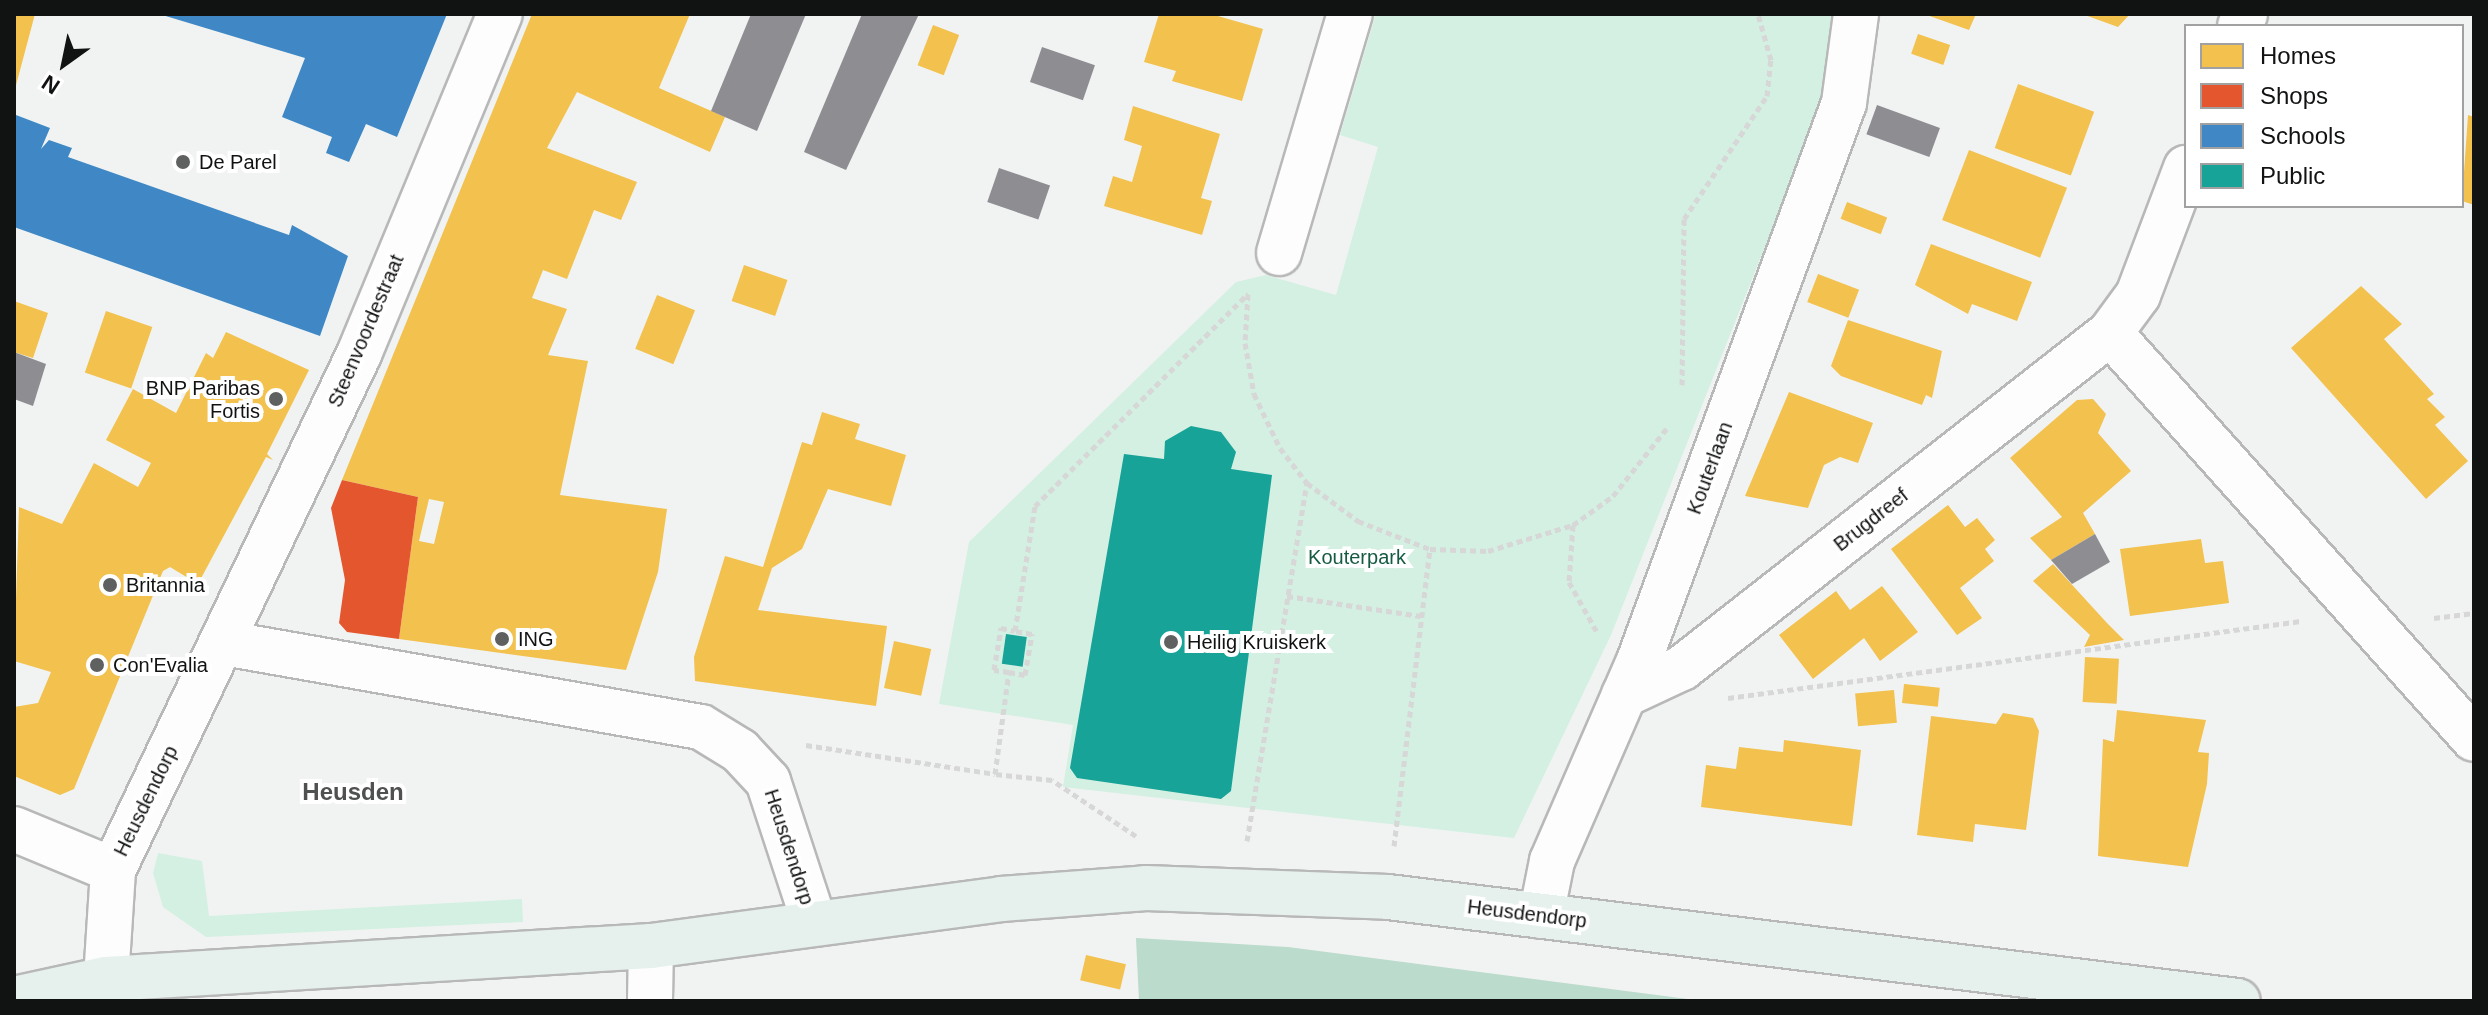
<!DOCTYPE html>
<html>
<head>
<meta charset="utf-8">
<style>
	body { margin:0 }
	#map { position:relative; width:2488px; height:1015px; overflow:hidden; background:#f1f3f2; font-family:Arial,sans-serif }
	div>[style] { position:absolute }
	.green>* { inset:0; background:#d3f0e2 }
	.forest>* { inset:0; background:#bbdbcc }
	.homes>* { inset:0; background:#f2c14e; transform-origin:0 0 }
	.shops>* { inset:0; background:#e4572e }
	.schools>* { inset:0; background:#3f88c5 }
	.public>* { inset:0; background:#17a398; transform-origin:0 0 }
	.industry>* { inset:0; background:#8d8d92; transform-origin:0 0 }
	.path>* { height:5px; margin-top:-2.5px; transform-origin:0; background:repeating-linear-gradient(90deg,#d6d7d6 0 6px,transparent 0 10px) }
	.roads { filter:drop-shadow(2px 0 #b7b8b7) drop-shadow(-2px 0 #b7b8b7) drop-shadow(0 2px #b7b8b7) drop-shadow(0 -2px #b7b8b7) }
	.minor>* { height:44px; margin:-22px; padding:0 22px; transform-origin:22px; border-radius:22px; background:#fdfdfd }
	.major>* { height:44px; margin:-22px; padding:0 22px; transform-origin:22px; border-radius:22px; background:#e6f1ed }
	.dots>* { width:22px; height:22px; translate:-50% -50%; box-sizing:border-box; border:4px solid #fff; border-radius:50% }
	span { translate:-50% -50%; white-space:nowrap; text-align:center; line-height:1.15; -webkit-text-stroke:8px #fff; paint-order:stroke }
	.poi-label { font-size:20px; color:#111312 }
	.left { translate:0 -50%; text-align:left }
	.right { translate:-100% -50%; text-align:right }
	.street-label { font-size:20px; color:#111312 }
	.park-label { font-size:20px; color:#165b41 }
	.quarter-label { font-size:24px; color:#4e514f; font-weight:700 }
	.frame { position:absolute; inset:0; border:16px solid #111312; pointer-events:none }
	.legend { position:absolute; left:2184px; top:24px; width:280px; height:184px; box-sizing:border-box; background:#fff; border:2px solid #a0a1a0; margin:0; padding:10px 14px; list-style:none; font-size:24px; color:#111312 }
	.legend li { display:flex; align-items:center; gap:16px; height:40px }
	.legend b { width:40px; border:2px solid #a0a1a0 }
	.north { position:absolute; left:24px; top:24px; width:80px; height:80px; -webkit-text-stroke:6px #fff; paint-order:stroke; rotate:213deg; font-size:22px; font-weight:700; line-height:32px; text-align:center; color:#111312 }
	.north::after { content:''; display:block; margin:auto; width:28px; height:36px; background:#111312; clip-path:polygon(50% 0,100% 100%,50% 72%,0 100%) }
</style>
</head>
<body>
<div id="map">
	<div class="green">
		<i style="clip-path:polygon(1376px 14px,1835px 14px,1831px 80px,1611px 635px,1514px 838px,1063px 787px,1073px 725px,939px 704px,969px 542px,1236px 282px,1266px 275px,1336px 295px,1378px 147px,1340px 135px)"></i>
		<i style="clip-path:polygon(158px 853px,202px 861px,209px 916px,522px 899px,523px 922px,206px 937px,163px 907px,153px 873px)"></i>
	</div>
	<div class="forest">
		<i style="clip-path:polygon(1136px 938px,1288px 947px,1703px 1001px,1139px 1001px)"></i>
	</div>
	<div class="homes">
		<i style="clip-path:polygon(14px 14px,35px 14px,15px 89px,14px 89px)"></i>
		<i style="clip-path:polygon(evenodd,532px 14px,690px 14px,659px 88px,725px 117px,710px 152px,577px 92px,547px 148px,637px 182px,621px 220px,594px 210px,567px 279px,543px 270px,532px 298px,567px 309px,548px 355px,588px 361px,560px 495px,667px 509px,658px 572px,626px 670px,399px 639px,418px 497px,342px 480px,532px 14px,429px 499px,444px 502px,434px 544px,419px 541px,429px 499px)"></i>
		<i style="clip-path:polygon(1159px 14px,1211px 14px,1263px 29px,1242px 101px,1172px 81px,1176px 71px,1144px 62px)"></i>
		<i style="clip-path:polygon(1924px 14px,1976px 14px,1969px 30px)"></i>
		<i style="clip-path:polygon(2082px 14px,2130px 14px,2118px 27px)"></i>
		<i style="left:933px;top:25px;width:28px;height:43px;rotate:21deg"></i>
		<i style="left:1918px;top:34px;width:34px;height:21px;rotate:19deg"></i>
		<i style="left:2018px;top:84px;width:81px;height:68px;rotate:20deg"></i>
		<i style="clip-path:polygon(1133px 106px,1220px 134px,1201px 198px,1212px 201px,1202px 235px,1104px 206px,1113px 176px,1132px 182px,1142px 146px,1124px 140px)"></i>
		<i style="clip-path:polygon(2468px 115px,2474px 117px,2474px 205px,2462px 201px)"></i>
		<i style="left:1969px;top:150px;width:105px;height:75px;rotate:21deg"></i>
		<i style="left:1847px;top:202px;width:43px;height:18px;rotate:21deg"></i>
		<i style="clip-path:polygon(1931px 244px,2032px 282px,2017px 321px,1972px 304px,1968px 314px,1915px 285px)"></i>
		<i style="left:744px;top:265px;width:46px;height:38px;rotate:19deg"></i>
		<i style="left:1818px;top:274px;width:44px;height:30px;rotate:21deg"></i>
		<i style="clip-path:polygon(2361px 286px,2402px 324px,2384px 339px,2434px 394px,2427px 399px,2445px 417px,2435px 425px,2468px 461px,2426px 499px,2291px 348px)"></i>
		<i style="left:657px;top:295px;width:41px;height:58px;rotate:22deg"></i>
		<i style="clip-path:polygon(14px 301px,48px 313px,33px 358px,14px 352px)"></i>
		<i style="left:106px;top:311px;width:49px;height:65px;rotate:19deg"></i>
		<i style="clip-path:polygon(1848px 320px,1942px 351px,1932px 398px,1926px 395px,1922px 405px,1841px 376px,1831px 366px)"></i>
		<i style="clip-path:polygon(226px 332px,309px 370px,267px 454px,273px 460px,266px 457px,198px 584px,170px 567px,163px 571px,74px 789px,60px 795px,14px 776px,14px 707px,38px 703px,51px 672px,14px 661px,19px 507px,62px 524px,94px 463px,138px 487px,151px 463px,106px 440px,133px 389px,176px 413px,206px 353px,213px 358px)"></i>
		<i style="clip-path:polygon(1789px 392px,1873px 423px,1858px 463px,1840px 457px,1824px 465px,1808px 508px,1745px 496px)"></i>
		<i style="clip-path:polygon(2093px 399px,2106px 414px,2098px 433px,2131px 471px,2083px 513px,2095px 534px,2051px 560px,2030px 538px,2062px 517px,2010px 458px,2077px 400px)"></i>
		<i style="clip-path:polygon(822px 412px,860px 424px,855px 439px,906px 455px,891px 506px,828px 489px,802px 549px,772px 568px,758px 610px,887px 626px,876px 706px,695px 681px,694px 657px,725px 556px,763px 567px,802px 442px,812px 445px)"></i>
		<i style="clip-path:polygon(1948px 505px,1965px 527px,1977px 518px,1995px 540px,1985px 549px,1994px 561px,1960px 588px,1982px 618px,1957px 635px,1891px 549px)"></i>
		<i style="clip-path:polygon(2201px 539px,2205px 563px,2223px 561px,2229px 603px,2130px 616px,2120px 549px)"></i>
		<i style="clip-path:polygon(2053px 564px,2107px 623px,2124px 640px,2084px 647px,2090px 635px,2033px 581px)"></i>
		<i style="clip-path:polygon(1882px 586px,1918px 632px,1880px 661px,1864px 638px,1813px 679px,1779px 635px,1836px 591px,1850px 610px)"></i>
		<i style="left:894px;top:641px;width:38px;height:48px;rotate:12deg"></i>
		<i style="left:2085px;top:657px;width:34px;height:45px;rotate:3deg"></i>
		<i style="left:1904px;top:684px;width:36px;height:19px;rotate:6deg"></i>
		<i style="left:1894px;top:690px;width:33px;height:39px;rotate:85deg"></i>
		<i style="clip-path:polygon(2117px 710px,2206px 720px,2198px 752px,2209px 753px,2207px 784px,2188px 867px,2098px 856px,2103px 739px,2114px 742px)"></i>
		<i style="clip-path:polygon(2003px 713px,2033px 718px,2039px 731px,2026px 830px,1975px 824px,1973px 842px,1917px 835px,1931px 716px,1996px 724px)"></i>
		<i style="clip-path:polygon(1784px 740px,1861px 750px,1852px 826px,1701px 807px,1706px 765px,1736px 769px,1739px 747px,1783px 752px)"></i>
		<i style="left:1086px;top:955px;width:41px;height:26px;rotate:13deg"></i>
	</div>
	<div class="shops">
		<i style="clip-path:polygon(342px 480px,418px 497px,399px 639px,347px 632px,339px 623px,345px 580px,331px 508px)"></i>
	</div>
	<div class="schools">
		<i style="clip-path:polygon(159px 14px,447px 14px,397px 137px,366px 124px,349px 162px,326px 153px,332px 137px,282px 117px,305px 58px)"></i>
		<i style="clip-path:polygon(16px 115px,50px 128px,41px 149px,49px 140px,72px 148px,68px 157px,289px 235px,292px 225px,348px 256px,320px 336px,14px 227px)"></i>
	</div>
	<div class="public">
		<i style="clip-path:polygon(1191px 426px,1221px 432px,1236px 452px,1231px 469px,1272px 475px,1231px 791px,1221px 799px,1077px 778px,1070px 768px,1124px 454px,1164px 459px,1165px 441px)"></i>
		<i style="left:1006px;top:634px;width:21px;height:30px;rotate:8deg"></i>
	</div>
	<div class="industry">
		<i style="clip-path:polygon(751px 14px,806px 14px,757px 131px,711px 111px)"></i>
		<i style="clip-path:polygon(862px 14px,919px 14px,846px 170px,804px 152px)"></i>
		<i style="left:1042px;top:47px;width:56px;height:37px;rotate:19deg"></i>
		<i style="left:1877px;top:105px;width:67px;height:31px;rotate:20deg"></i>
		<i style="left:999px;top:168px;width:54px;height:36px;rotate:19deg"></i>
		<i style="clip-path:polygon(14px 352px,46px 364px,33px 406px,14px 399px)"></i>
		<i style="clip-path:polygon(2095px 534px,2110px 562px,2072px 584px,2051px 560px)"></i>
	</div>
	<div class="path">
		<i style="left:1248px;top:294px;width:49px;rotate:93.5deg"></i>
		<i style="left:1245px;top:343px;width:52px;rotate:80deg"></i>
		<i style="left:1254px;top:394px;width:60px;rotate:64.3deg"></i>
		<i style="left:1280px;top:448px;width:44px;rotate:52.4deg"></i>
		<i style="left:1307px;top:483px;width:64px;rotate:36.7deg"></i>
		<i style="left:1358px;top:521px;width:77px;rotate:21.3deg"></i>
		<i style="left:1430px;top:549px;width:58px;rotate:2deg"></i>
		<i style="left:1488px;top:551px;width:89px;rotate:-17deg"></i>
		<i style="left:1573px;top:525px;width:49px;rotate:-35.9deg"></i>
		<i style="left:1613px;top:496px;width:87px;rotate:-51.5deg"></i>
		<i style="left:1682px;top:385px;width:166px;rotate:-89.3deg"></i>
		<i style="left:1684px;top:219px;width:148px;rotate:-56deg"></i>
		<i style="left:1767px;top:96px;width:36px;rotate:-84deg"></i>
		<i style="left:1771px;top:60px;width:48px;rotate:-105.8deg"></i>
		<i style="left:1573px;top:525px;width:57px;rotate:94deg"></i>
		<i style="left:1569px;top:582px;width:57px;rotate:60.8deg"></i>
		<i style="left:1287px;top:596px;width:135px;rotate:8.5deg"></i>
		<i style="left:2434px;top:618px;width:40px;rotate:-7.1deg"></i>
		<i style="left:1009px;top:672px;width:15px;rotate:-172deg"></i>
		<i style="left:994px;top:670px;width:43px;rotate:-80.5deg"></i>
		<i style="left:1001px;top:628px;width:14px;rotate:12deg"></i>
		<i style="left:1728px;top:698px;width:578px;rotate:-7.65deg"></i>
		<i style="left:806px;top:745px;width:191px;rotate:8.7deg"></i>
		<i style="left:1136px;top:836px;width:101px;rotate:-146.3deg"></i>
		<i style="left:1052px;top:780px;width:57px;rotate:-174deg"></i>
		<i style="left:995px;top:774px;width:103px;rotate:-82.2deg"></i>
		<i style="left:1009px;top:672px;width:16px;rotate:11deg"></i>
		<i style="left:1025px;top:675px;width:42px;rotate:-80.3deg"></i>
		<i style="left:1032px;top:634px;width:17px;rotate:-170deg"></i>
		<i style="left:1015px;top:631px;width:127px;rotate:-80.9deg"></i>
		<i style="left:1035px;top:506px;width:301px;rotate:-44.9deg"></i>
		<i style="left:1247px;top:841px;width:363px;rotate:-80.5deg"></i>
		<i style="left:1394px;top:846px;width:299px;rotate:-83.1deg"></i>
	</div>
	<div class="roads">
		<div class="minor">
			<i style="left:2240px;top:26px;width:13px;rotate:-67deg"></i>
			<i style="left:1279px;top:253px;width:249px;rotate:-73.5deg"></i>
			<i style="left:2110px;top:333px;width:545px;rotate:48.12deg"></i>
			<i style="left:224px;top:643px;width:484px;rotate:10deg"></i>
			<i style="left:701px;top:727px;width:46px;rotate:31.6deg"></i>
			<i style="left:740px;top:751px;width:41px;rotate:47deg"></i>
			<i style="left:768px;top:781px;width:148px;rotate:71.9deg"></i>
			<i style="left:1624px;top:695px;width:64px;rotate:-25deg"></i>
			<i style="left:1682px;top:668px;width:544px;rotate:-38.05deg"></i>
			<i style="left:2110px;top:333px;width:47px;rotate:-53.6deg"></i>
			<i style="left:2138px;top:295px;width:136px;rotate:-69.3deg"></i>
			<i style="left:14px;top:829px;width:107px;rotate:22.5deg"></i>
			<i style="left:1541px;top:916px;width:56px;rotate:-78.7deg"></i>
			<i style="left:1552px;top:861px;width:218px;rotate:-66.5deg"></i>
			<i style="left:1639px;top:661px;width:594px;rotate:-69.83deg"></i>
			<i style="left:1844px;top:103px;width:90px;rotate:-82.3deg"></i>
			<i style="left:106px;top:979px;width:109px;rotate:-86.3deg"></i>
			<i style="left:113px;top:870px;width:572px;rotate:-64.51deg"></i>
			<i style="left:359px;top:354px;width:368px;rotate:-67.5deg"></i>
			<i style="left:650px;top:1001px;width:55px;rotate:-89deg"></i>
		</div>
		<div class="major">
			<i style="left:14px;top:999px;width:94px;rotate:-12.3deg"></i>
			<i style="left:106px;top:979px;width:546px;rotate:-3.47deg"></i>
			<i style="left:651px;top:946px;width:353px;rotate:-7.6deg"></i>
			<i style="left:1001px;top:899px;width:145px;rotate:-4.3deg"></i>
			<i style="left:1146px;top:888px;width:242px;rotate:2.1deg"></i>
			<i style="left:1388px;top:897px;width:856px;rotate:6.98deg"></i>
		</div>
	</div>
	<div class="dots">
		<i style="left:183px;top:162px;background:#5f6160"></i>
		<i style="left:276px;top:399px;background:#5f6160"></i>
		<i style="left:110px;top:585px;background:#5f6160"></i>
		<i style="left:502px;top:639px;background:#5f6160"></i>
		<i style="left:1171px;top:642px;background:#5f6160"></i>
		<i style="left:97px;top:665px;background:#5f6160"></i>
	</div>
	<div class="poi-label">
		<span class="left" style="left:199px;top:162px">De Parel</span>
		<span class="right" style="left:260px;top:400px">BNP Paribas<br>Fortis</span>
		<span class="left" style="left:126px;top:585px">Britannia</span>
		<span class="left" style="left:518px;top:639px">ING</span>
		<span class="left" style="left:1187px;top:642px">Heilig Kruiskerk</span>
		<span class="left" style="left:113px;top:665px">Con'Evalia</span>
	</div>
	<div class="street-label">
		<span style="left:366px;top:331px;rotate:-67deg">Steenvoordestraat</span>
		<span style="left:1710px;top:468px;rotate:-70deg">Kouterlaan</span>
		<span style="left:1871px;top:520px;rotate:-38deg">Brugdreef</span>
		<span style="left:146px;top:801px;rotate:-64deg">Heusdendorp</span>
		<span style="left:789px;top:847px;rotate:72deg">Heusdendorp</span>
		<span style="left:1527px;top:914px;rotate:7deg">Heusdendorp</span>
	</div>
	<div class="park-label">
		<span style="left:1357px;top:557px">Kouterpark</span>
	</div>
	<div class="quarter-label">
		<span style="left:353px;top:792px">Heusden</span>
	</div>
	<div class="frame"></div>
	<ul class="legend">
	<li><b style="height:22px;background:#f2c14e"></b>Homes</li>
	<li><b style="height:22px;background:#e4572e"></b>Shops</li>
	<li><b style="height:22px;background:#3f88c5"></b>Schools</li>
	<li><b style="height:22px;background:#17a398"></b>Public</li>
	</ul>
	<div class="north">N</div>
</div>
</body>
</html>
